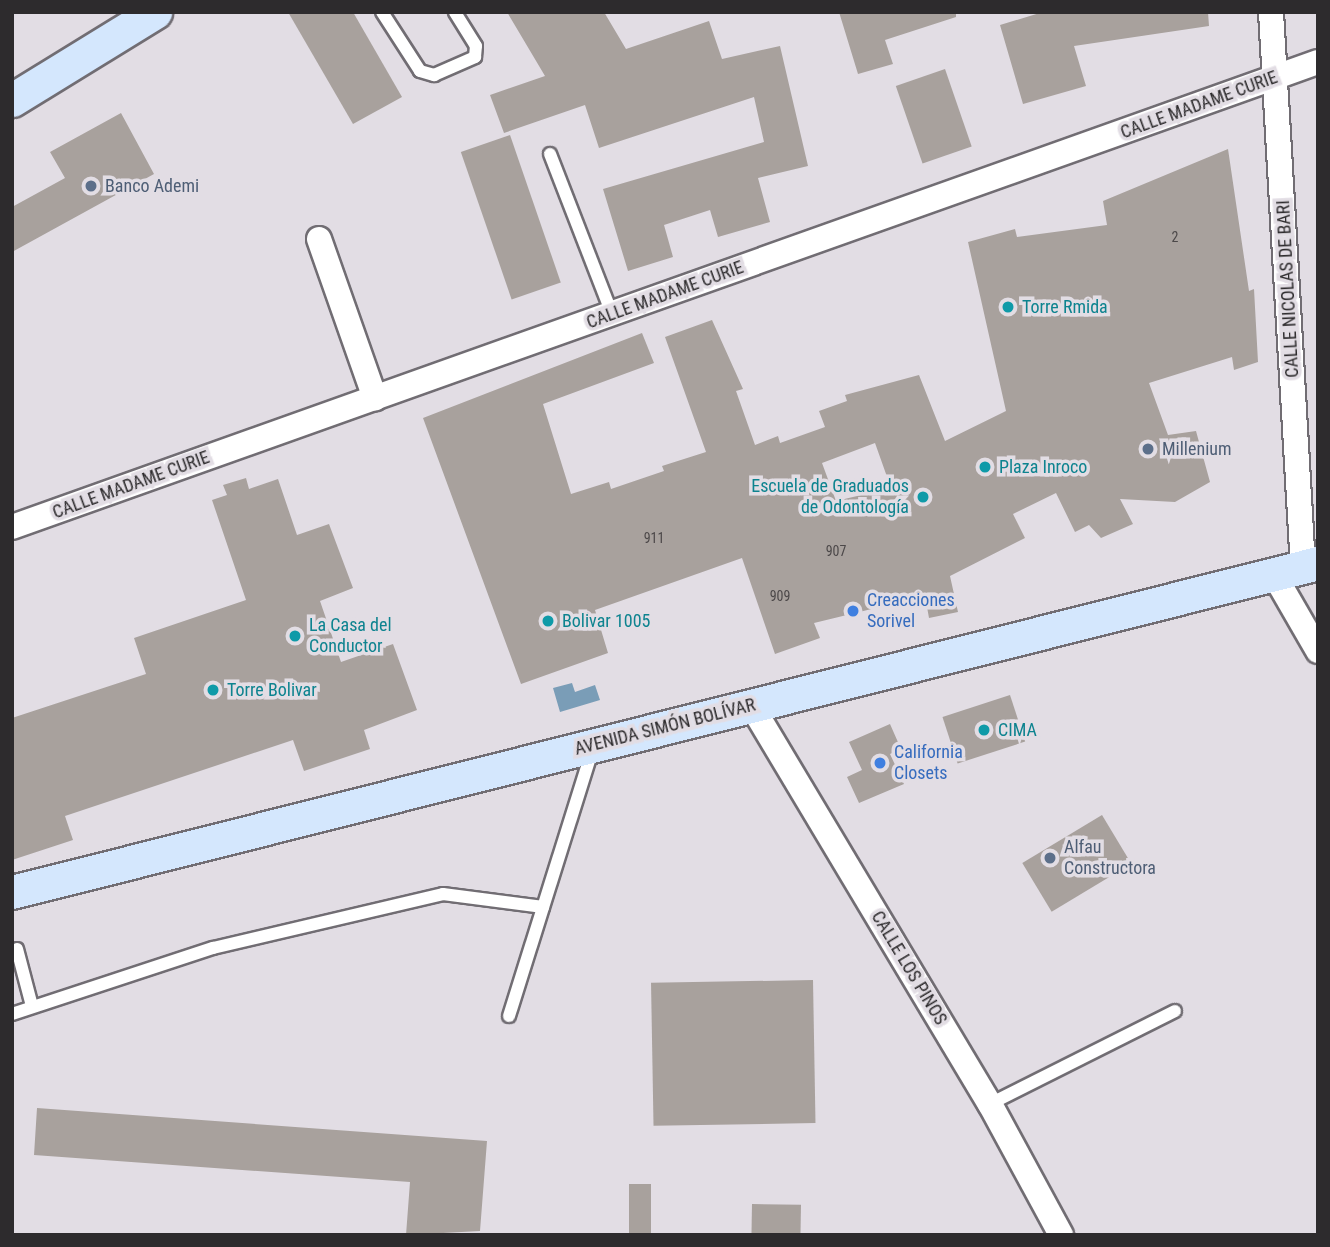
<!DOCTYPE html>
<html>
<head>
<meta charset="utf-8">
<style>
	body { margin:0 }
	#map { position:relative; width:1330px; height:1247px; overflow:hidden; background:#e2dde4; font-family:"Roboto Condensed",sans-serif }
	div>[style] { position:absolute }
	.water>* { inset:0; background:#7a9db7 }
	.building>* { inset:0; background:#a8a19d; transform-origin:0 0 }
	.roads { filter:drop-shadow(2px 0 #716d73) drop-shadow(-2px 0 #716d73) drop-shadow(0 2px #716d73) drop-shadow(0 -2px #716d73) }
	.service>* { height:12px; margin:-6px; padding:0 6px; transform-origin:6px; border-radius:6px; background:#fff }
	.minor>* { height:24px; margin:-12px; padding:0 12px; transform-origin:12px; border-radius:12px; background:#fff }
	.secondary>* { height:33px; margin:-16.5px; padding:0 16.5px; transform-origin:16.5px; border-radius:16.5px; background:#d4e7fd }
	.dots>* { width:19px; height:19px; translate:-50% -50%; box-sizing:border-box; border:4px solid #e2dde4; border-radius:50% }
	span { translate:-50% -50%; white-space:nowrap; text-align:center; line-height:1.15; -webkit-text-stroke:7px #e2dde4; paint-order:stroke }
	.number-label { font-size:14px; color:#4c4849 }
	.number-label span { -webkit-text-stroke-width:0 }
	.street-label { font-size:18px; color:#2d2b2d }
	.service-label { font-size:18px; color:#4e5e75 }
	.left { translate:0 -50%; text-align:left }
	.culture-label { font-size:18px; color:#0d838f }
	.right { translate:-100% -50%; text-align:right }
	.shop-label { font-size:18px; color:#366cbe }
	.frame { position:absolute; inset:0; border:14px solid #2d2b2d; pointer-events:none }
</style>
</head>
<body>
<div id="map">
	<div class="water">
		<i style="clip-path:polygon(572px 683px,575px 692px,595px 685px,600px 700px,560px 712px,553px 688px)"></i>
	</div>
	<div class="building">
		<i style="clip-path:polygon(288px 12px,353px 12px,402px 97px,353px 124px)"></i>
		<i style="clip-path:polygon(507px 12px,604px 12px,626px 49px,709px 21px,722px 59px,780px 46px,808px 166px,758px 178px,770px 222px,718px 237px,710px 210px,664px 225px,673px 257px,628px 271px,603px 189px,764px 142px,754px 97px,599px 148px,585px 105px,504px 133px,490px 95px,545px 76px)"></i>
		<i style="clip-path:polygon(839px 12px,956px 12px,956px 17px,885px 40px,893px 64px,858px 74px)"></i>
		<i style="clip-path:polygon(1043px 12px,1208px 12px,1209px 26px,1074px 46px,1086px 86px,1023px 104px,1000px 25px)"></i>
		<i style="left:945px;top:69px;width:82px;height:52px;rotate:71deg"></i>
		<i style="clip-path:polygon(121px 113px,154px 174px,12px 252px,12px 207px,65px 178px,50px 152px)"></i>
		<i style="left:510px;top:135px;width:156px;height:52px;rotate:71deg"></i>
		<i style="clip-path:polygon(evenodd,1228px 149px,1249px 291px,1254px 289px,1258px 362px,1234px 370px,1232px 357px,1149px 383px,1168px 435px,1196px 431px,1210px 482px,1175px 502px,1120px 499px,1133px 524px,1101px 538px,1089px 525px,1075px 532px,1056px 493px,1013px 514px,1025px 538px,950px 576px,958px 612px,929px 618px,925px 596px,814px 623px,820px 638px,775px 654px,742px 558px,595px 610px,608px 653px,521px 684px,423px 418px,642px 333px,654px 363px,543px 404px,571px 494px,609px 482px,611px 489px,664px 471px,662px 466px,706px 452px,665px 337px,712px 320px,743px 389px,736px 391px,755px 445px,778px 436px,780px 443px,825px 427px,819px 411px,847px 401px,845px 395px,919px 375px,945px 441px,1006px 411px,968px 242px,1015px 229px,1017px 237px,1107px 225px,1103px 201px,1228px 149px,875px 443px,891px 488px,836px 501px,822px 463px,875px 443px)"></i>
		<i style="clip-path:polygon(246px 478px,249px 489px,278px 479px,297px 535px,329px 524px,353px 588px,320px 601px,341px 662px,393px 644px,417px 710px,364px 730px,370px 749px,304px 771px,293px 740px,65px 816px,73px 840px,12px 860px,12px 718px,146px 674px,134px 638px,246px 600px,212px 500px,227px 495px,223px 485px)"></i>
		<i style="left:1010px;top:695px;width:49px;height:71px;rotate:72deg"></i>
		<i style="clip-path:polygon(890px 724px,901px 749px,890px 754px,904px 784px,859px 803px,847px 777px,862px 770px,849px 742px)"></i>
		<i style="left:1102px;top:815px;width:57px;height:93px;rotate:59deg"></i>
		<i style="left:813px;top:980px;width:143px;height:162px;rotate:89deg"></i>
		<i style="clip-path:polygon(37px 1108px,487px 1141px,480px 1231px,406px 1235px,410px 1182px,34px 1155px)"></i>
		<i style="left:629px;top:1184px;width:22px;height:51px"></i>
		<i style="left:752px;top:1204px;width:49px;height:31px;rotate:1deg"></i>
	</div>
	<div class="roads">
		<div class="service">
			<i style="left:382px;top:12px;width:70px;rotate:57.2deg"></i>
			<i style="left:420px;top:71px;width:15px;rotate:16deg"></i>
			<i style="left:434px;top:75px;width:45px;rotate:-23.7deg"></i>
			<i style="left:475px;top:57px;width:11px;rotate:-85deg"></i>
			<i style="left:476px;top:46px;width:40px;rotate:-122deg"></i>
			<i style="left:550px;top:154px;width:172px;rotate:68.8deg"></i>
			<i style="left:17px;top:949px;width:59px;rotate:75.3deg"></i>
			<i style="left:12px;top:1014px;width:212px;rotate:-18.2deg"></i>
			<i style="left:213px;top:948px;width:236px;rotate:-13.2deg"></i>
			<i style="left:443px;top:894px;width:101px;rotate:7.4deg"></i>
			<i style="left:509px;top:1016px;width:281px;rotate:-72.6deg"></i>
			<i style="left:990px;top:1104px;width:207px;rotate:-26.7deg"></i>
		</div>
		<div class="minor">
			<i style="left:1271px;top:12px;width:556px;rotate:86.7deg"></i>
			<i style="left:319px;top:239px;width:169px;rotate:70.6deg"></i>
			<i style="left:12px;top:527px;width:1386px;rotate:-19.6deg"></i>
			<i style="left:1273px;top:573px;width:90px;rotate:60deg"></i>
			<i style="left:751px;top:705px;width:465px;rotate:59.1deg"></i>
			<i style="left:990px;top:1104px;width:149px;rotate:61.5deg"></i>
		</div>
		<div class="secondary">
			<i style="left:12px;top:100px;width:168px;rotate:-31.6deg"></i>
			<i style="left:12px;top:892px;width:1347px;rotate:-14.14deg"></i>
		</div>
	</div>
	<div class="dots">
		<i style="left:91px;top:186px;background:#5c6f8a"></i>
		<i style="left:1008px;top:307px;background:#0f9aa8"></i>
		<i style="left:1148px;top:449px;background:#5c6f8a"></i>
		<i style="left:985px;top:467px;background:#0f9aa8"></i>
		<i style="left:923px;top:497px;background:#0f9aa8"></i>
		<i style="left:853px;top:611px;background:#3f7fe0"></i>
		<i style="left:548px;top:621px;background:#0f9aa8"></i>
		<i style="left:295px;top:636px;background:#0f9aa8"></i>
		<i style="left:213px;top:690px;background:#0f9aa8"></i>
		<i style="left:984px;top:730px;background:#0f9aa8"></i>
		<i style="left:880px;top:763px;background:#3f7fe0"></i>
		<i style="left:1050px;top:858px;background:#5c6f8a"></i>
	</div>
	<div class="number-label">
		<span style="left:1175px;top:237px">2</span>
		<span style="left:654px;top:538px">911</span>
		<span style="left:836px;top:551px">907</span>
		<span style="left:780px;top:596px">909</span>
	</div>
	<div class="street-label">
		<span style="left:1199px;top:105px;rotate:-20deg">CALLE MADAME CURIE</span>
		<span style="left:1288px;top:289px;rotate:-93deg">CALLE NICOLAS DE BARI</span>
		<span style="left:665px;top:295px;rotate:-20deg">CALLE MADAME CURIE</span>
		<span style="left:131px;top:485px;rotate:-20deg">CALLE MADAME CURIE</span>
		<span style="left:665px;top:727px;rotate:-14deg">AVENIDA SIMÓN BOLÍVAR</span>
		<span style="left:909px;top:968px;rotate:59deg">CALLE LOS PINOS</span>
	</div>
	<div class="service-label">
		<span class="left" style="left:105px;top:186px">Banco Ademi</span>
		<span class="left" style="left:1162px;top:449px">Millenium</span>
		<span class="left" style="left:1064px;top:858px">Alfau<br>Constructora</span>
	</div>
	<div class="culture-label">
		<span class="left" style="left:1022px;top:307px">Torre Rmida</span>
		<span class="left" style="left:999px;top:467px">Plaza Inroco</span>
		<span class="right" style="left:909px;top:497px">Escuela de Graduados<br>de Odontología</span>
		<span class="left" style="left:562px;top:621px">Bolivar 1005</span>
		<span class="left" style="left:309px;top:636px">La Casa del<br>Conductor</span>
		<span class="left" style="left:227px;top:690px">Torre Bolivar</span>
		<span class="left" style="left:998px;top:730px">CIMA</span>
	</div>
	<div class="shop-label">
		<span class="left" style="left:867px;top:611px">Creacciones<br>Sorivel</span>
		<span class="left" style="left:894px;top:763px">California<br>Closets</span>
	</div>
	<div class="frame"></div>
</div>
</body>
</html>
